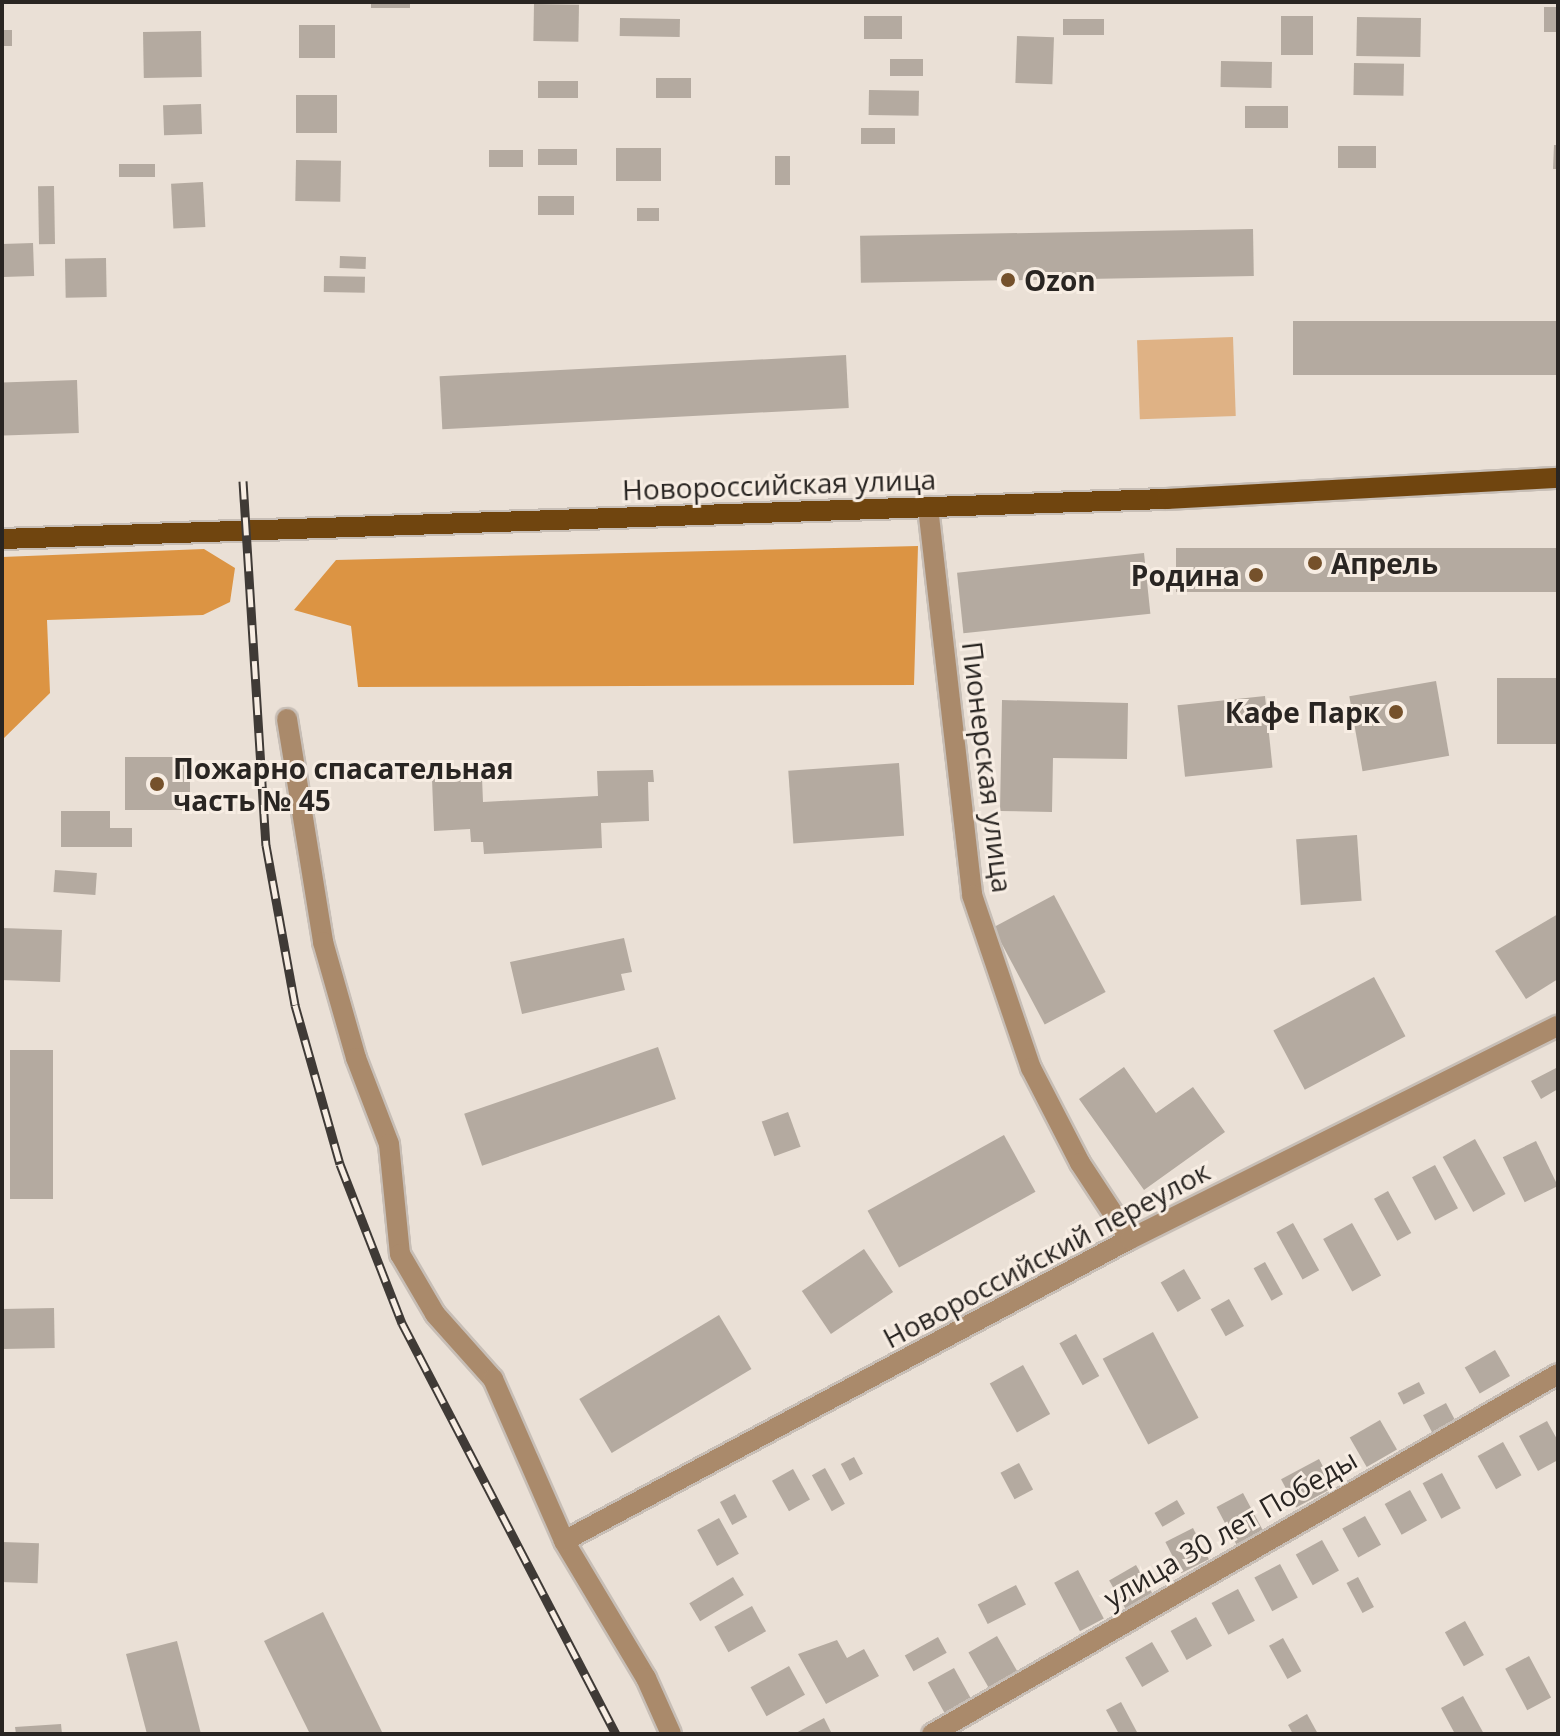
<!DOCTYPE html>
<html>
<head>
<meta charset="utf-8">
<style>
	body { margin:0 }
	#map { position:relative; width:1560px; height:1736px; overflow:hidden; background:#eae0d6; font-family:"Open Sans",sans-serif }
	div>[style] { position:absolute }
	.green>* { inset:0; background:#dfb285; transform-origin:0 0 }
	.forest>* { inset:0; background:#dc9443 }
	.building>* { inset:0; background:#b4aaa0; transform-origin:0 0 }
	.roads { filter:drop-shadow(2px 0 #c7beb6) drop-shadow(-2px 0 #c7beb6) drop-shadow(0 2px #c7beb6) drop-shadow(0 -2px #c7beb6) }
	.minor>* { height:20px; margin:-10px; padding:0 10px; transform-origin:10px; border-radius:10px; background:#aa8a6b }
	.primary>* { height:20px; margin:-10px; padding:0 10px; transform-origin:10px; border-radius:10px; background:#70450f }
	.rail>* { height:9px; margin-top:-4.5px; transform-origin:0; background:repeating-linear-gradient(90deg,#f7ede3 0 18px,#3f3a36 0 36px); box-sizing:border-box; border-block:2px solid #3f3a36 }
	.dots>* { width:22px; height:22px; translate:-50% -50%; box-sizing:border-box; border:4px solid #f7ede3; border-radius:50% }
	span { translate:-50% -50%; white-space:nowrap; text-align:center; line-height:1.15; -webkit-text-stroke:6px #f7ede3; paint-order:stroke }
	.poi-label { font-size:28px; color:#292522; font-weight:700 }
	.left { translate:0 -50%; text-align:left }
	.right { translate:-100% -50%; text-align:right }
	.street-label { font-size:28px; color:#292522 }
	.frame { position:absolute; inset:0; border:4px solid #292522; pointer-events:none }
</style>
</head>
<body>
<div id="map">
	<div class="green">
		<i style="left:1233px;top:337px;width:79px;height:96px;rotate:88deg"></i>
	</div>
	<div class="forest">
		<i style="clip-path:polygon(918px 546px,914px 685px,358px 687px,351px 626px,294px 610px,336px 560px)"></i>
		<i style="clip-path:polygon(204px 549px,235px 568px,230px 602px,203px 615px,47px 620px,50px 693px,2px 740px,2px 557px)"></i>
	</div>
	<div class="building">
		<i style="left:371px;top:2px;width:39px;height:6px"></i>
		<i style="left:534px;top:4px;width:45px;height:37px;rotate:1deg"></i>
		<i style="left:1544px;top:7px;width:14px;height:25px"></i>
		<i style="left:864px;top:16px;width:38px;height:23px"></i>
		<i style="left:1281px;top:16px;width:32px;height:39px"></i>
		<i style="left:1357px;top:17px;width:64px;height:39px;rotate:1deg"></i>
		<i style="left:620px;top:18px;width:60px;height:18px;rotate:1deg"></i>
		<i style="left:1063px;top:19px;width:41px;height:16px"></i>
		<i style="left:299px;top:25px;width:36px;height:33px"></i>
		<i style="left:2px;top:30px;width:10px;height:16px"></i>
		<i style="left:201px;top:31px;width:46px;height:58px;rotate:89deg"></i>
		<i style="left:1017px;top:36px;width:37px;height:47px;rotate:2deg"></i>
		<i style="left:890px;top:59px;width:33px;height:17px"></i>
		<i style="left:1221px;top:61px;width:51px;height:26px;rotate:1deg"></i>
		<i style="left:1354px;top:63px;width:50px;height:32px;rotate:1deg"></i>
		<i style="left:656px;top:78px;width:35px;height:20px"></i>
		<i style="left:538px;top:81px;width:40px;height:17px"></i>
		<i style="left:869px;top:90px;width:50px;height:25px;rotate:1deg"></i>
		<i style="left:296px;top:95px;width:41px;height:38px"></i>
		<i style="left:201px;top:104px;width:30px;height:38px;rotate:88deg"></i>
		<i style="left:1245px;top:106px;width:43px;height:22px"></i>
		<i style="left:861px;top:128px;width:34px;height:16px"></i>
		<i style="clip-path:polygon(1554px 145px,1558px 145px,1558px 169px,1553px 169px)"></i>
		<i style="left:1338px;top:146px;width:38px;height:22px"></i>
		<i style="left:616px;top:148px;width:45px;height:33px"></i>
		<i style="left:538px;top:149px;width:39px;height:16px"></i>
		<i style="left:489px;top:150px;width:34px;height:17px"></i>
		<i style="left:775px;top:156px;width:15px;height:29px"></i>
		<i style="left:296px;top:160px;width:45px;height:41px;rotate:1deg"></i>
		<i style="left:155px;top:164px;width:13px;height:36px;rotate:90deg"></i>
		<i style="left:203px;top:182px;width:45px;height:32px;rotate:87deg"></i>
		<i style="left:54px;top:186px;width:58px;height:16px;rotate:89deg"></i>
		<i style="left:538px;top:196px;width:36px;height:19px"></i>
		<i style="left:637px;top:208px;width:22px;height:13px"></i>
		<i style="left:1253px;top:229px;width:47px;height:393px;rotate:89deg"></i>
		<i style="left:33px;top:243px;width:33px;height:31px;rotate:88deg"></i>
		<i style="left:340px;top:256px;width:26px;height:12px;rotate:2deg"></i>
		<i style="left:106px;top:258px;width:39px;height:41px;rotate:89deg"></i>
		<i style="left:324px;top:276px;width:41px;height:16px;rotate:1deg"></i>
		<i style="left:1558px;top:321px;width:54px;height:265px;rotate:90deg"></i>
		<i style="left:846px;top:355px;width:53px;height:407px;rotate:87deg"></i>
		<i style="left:77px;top:380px;width:53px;height:75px;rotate:88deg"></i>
		<i style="left:1558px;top:548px;width:44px;height:382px;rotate:90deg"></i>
		<i style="left:1144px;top:553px;width:61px;height:188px;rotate:84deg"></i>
		<i style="left:1558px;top:678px;width:66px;height:61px;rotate:90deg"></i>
		<i style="left:1436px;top:681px;width:76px;height:88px;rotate:80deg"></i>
		<i style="left:1265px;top:696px;width:72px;height:88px;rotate:84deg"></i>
		<i style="clip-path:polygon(1002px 700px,1128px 703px,1127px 759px,1053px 758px,1052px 812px,1000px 811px)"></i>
		<i style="left:125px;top:757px;width:65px;height:53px"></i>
		<i style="left:899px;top:763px;width:73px;height:111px;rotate:86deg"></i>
		<i style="clip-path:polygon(653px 770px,654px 782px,648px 782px,649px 821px,601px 823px,602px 848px,484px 854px,483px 842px,471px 842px,470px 829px,434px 831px,432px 779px,482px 777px,483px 802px,598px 796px,597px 771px)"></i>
		<i style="clip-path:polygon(61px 811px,110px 811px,110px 828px,132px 828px,132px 847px,61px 847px)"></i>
		<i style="left:1357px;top:835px;width:66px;height:61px;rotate:86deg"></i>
		<i style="left:55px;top:870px;width:42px;height:22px;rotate:4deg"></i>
		<i style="left:1054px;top:895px;width:110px;height:69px;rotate:62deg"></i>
		<i style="clip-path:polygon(1558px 914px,1558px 979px,1526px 999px,1495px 951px)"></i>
		<i style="left:2px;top:928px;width:60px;height:52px;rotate:2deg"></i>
		<i style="clip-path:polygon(624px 938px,632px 972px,621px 974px,625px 990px,522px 1014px,510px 962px)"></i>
		<i style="left:1374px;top:977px;width:67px;height:114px;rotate:62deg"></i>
		<i style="left:658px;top:1047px;width:55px;height:205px;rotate:71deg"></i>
		<i style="left:10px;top:1050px;width:43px;height:149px"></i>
		<i style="clip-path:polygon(1124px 1067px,1156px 1113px,1193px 1087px,1225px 1132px,1144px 1190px,1079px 1099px)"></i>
		<i style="clip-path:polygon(1558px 1067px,1558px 1089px,1541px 1099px,1531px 1081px)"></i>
		<i style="left:788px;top:1112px;width:37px;height:28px;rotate:70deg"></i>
		<i style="left:1004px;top:1135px;width:65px;height:156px;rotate:61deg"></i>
		<i style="left:1475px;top:1139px;width:63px;height:37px;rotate:61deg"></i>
		<i style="left:1536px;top:1141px;width:50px;height:37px;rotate:64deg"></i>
		<i style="left:1435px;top:1165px;width:49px;height:26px;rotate:62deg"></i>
		<i style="left:1388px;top:1191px;width:48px;height:16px;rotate:61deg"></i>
		<i style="left:1293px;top:1223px;width:54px;height:19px;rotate:61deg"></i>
		<i style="left:1352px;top:1223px;width:60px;height:33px;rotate:61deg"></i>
		<i style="left:864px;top:1249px;width:52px;height:75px;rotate:56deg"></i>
		<i style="left:1265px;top:1262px;width:37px;height:13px;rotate:61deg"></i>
		<i style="left:1184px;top:1269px;width:34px;height:27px;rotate:60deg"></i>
		<i style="left:1229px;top:1299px;width:31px;height:21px;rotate:61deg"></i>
		<i style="left:54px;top:1308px;width:40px;height:52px;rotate:89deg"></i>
		<i style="left:719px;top:1315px;width:63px;height:163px;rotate:59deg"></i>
		<i style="left:1153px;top:1332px;width:97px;height:57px;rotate:62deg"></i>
		<i style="left:1076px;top:1334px;width:48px;height:19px;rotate:61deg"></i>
		<i style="left:1495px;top:1350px;width:30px;height:35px;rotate:60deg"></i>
		<i style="left:1023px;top:1365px;width:56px;height:38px;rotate:61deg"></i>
		<i style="left:1419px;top:1382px;width:13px;height:24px;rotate:63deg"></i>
		<i style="left:1446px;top:1403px;width:24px;height:26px;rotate:62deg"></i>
		<i style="left:1380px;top:1420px;width:34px;height:35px;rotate:60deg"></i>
		<i style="clip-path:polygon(1547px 1421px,1558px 1441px,1558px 1460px,1538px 1471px,1519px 1436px)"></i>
		<i style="left:1503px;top:1442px;width:38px;height:29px;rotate:61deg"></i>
		<i style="left:854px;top:1457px;width:19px;height:15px;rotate:62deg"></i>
		<i style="left:1319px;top:1459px;width:32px;height:43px;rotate:62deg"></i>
		<i style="left:1019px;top:1463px;width:30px;height:21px;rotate:62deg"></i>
		<i style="left:825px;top:1468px;width:41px;height:15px;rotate:61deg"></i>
		<i style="left:793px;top:1469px;width:35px;height:24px;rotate:61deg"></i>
		<i style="left:1442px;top:1473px;width:40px;height:22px;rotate:62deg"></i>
		<i style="left:1410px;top:1490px;width:35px;height:29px;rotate:61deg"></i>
		<i style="left:1243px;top:1493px;width:42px;height:30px;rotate:62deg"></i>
		<i style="left:735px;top:1494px;width:26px;height:17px;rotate:62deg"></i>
		<i style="left:1177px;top:1500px;width:16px;height:26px;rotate:60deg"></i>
		<i style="left:1365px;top:1516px;width:33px;height:26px;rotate:61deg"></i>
		<i style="left:719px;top:1518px;width:41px;height:25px;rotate:61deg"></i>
		<i style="left:1193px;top:1528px;width:35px;height:31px;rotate:63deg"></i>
		<i style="left:1322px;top:1540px;width:35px;height:30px;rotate:61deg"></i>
		<i style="left:2px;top:1542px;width:37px;height:40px;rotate:2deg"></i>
		<i style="left:1280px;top:1564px;width:38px;height:29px;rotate:62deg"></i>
		<i style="left:1136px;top:1565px;width:32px;height:31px;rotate:60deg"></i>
		<i style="left:1078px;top:1570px;width:55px;height:27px;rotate:62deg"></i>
		<i style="left:733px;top:1577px;width:21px;height:51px;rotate:59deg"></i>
		<i style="left:1358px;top:1577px;width:34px;height:13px;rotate:62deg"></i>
		<i style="left:1016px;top:1585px;width:22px;height:43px;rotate:63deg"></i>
		<i style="left:1238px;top:1589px;width:36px;height:30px;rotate:62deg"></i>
		<i style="left:752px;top:1606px;width:29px;height:43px;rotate:61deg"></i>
		<i style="clip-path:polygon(323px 1612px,383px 1734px,310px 1734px,264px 1641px)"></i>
		<i style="left:1196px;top:1617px;width:33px;height:29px;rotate:61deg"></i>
		<i style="left:1465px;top:1621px;width:39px;height:23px;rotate:61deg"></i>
		<i style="left:997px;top:1636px;width:40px;height:33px;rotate:60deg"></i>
		<i style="left:938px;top:1637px;width:18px;height:38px;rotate:61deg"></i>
		<i style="left:1283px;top:1638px;width:38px;height:16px;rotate:61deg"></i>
		<i style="clip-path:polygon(837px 1640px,847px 1658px,864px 1649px,879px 1676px,826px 1704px,798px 1654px)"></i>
		<i style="clip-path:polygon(177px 1641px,201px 1734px,147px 1734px,126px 1654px)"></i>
		<i style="left:1152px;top:1642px;width:34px;height:31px;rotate:60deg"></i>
		<i style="left:1529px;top:1656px;width:47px;height:27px;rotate:62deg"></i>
		<i style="left:789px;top:1666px;width:33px;height:44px;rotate:61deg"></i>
		<i style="left:954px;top:1668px;width:35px;height:30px;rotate:61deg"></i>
		<i style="clip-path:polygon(1463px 1696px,1484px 1734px,1455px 1734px,1441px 1708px)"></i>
		<i style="clip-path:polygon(1121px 1702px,1138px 1734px,1119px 1734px,1106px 1710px)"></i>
		<i style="clip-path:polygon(1307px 1714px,1318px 1734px,1293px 1734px,1288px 1725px)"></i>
		<i style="clip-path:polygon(824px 1718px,832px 1734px,794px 1734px)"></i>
		<i style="clip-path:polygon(61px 1724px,62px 1734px,16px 1734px,15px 1727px)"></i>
	</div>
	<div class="roads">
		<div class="minor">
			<i style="left:928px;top:507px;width:390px;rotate:83.5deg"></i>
			<i style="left:972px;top:895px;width:183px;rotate:71.2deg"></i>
			<i style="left:1031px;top:1068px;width:107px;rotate:62.7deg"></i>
			<i style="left:1080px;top:1163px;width:91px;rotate:56.7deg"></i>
			<i style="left:287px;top:719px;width:226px;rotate:80.8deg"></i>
			<i style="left:323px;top:942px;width:121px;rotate:74.1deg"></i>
			<i style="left:356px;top:1058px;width:92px;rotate:69deg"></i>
			<i style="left:389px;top:1144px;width:111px;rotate:84.3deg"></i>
			<i style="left:400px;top:1254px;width:69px;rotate:59.7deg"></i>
			<i style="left:435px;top:1314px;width:87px;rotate:48.3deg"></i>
			<i style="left:493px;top:1379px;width:177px;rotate:66.3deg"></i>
			<i style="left:564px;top:1541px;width:160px;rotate:59.1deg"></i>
			<i style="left:646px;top:1678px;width:61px;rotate:65.9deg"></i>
			<i style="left:564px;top:1541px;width:642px;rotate:-28.08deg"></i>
			<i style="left:1130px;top:1239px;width:478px;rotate:-26.5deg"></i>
			<i style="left:932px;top:1734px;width:722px;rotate:-29.9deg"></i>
		</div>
		<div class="primary">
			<i style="left:2px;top:539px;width:1166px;rotate:-1.97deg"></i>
			<i style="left:1167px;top:499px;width:392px;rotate:-3.1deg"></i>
		</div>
	</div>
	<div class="rail">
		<i style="left:243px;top:481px;width:365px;rotate:86.4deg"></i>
		<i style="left:266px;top:845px;width:163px;rotate:79.7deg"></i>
		<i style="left:295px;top:1005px;width:165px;rotate:74.2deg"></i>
		<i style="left:340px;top:1164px;width:171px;rotate:68.7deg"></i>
		<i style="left:402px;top:1323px;width:463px;rotate:62.5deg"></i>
	</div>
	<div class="dots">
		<i style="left:1008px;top:280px;background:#75512b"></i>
		<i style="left:1315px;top:563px;background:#75512b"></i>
		<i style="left:1256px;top:575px;background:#75512b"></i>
		<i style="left:1396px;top:712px;background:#75512b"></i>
		<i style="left:157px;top:784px;background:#75512b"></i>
	</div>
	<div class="poi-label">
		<span class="left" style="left:1024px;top:280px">Ozon</span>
		<span class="left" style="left:1331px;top:563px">Апрель</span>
		<span class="right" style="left:1240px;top:575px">Родина</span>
		<span class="right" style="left:1380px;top:712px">Кафе Парк</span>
		<span class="left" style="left:173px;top:784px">Пожарно спасательная<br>часть № 45</span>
	</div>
	<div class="street-label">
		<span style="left:779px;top:484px;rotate:-2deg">Новороссийская улица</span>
		<span style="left:988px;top:767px;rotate:83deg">Пионерская улица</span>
		<span style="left:1046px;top:1254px;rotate:-28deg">Новороссийский переулок</span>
		<span style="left:1230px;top:1528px;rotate:-30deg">улица 30 лет Победы</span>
	</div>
	<div class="frame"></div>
</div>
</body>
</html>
